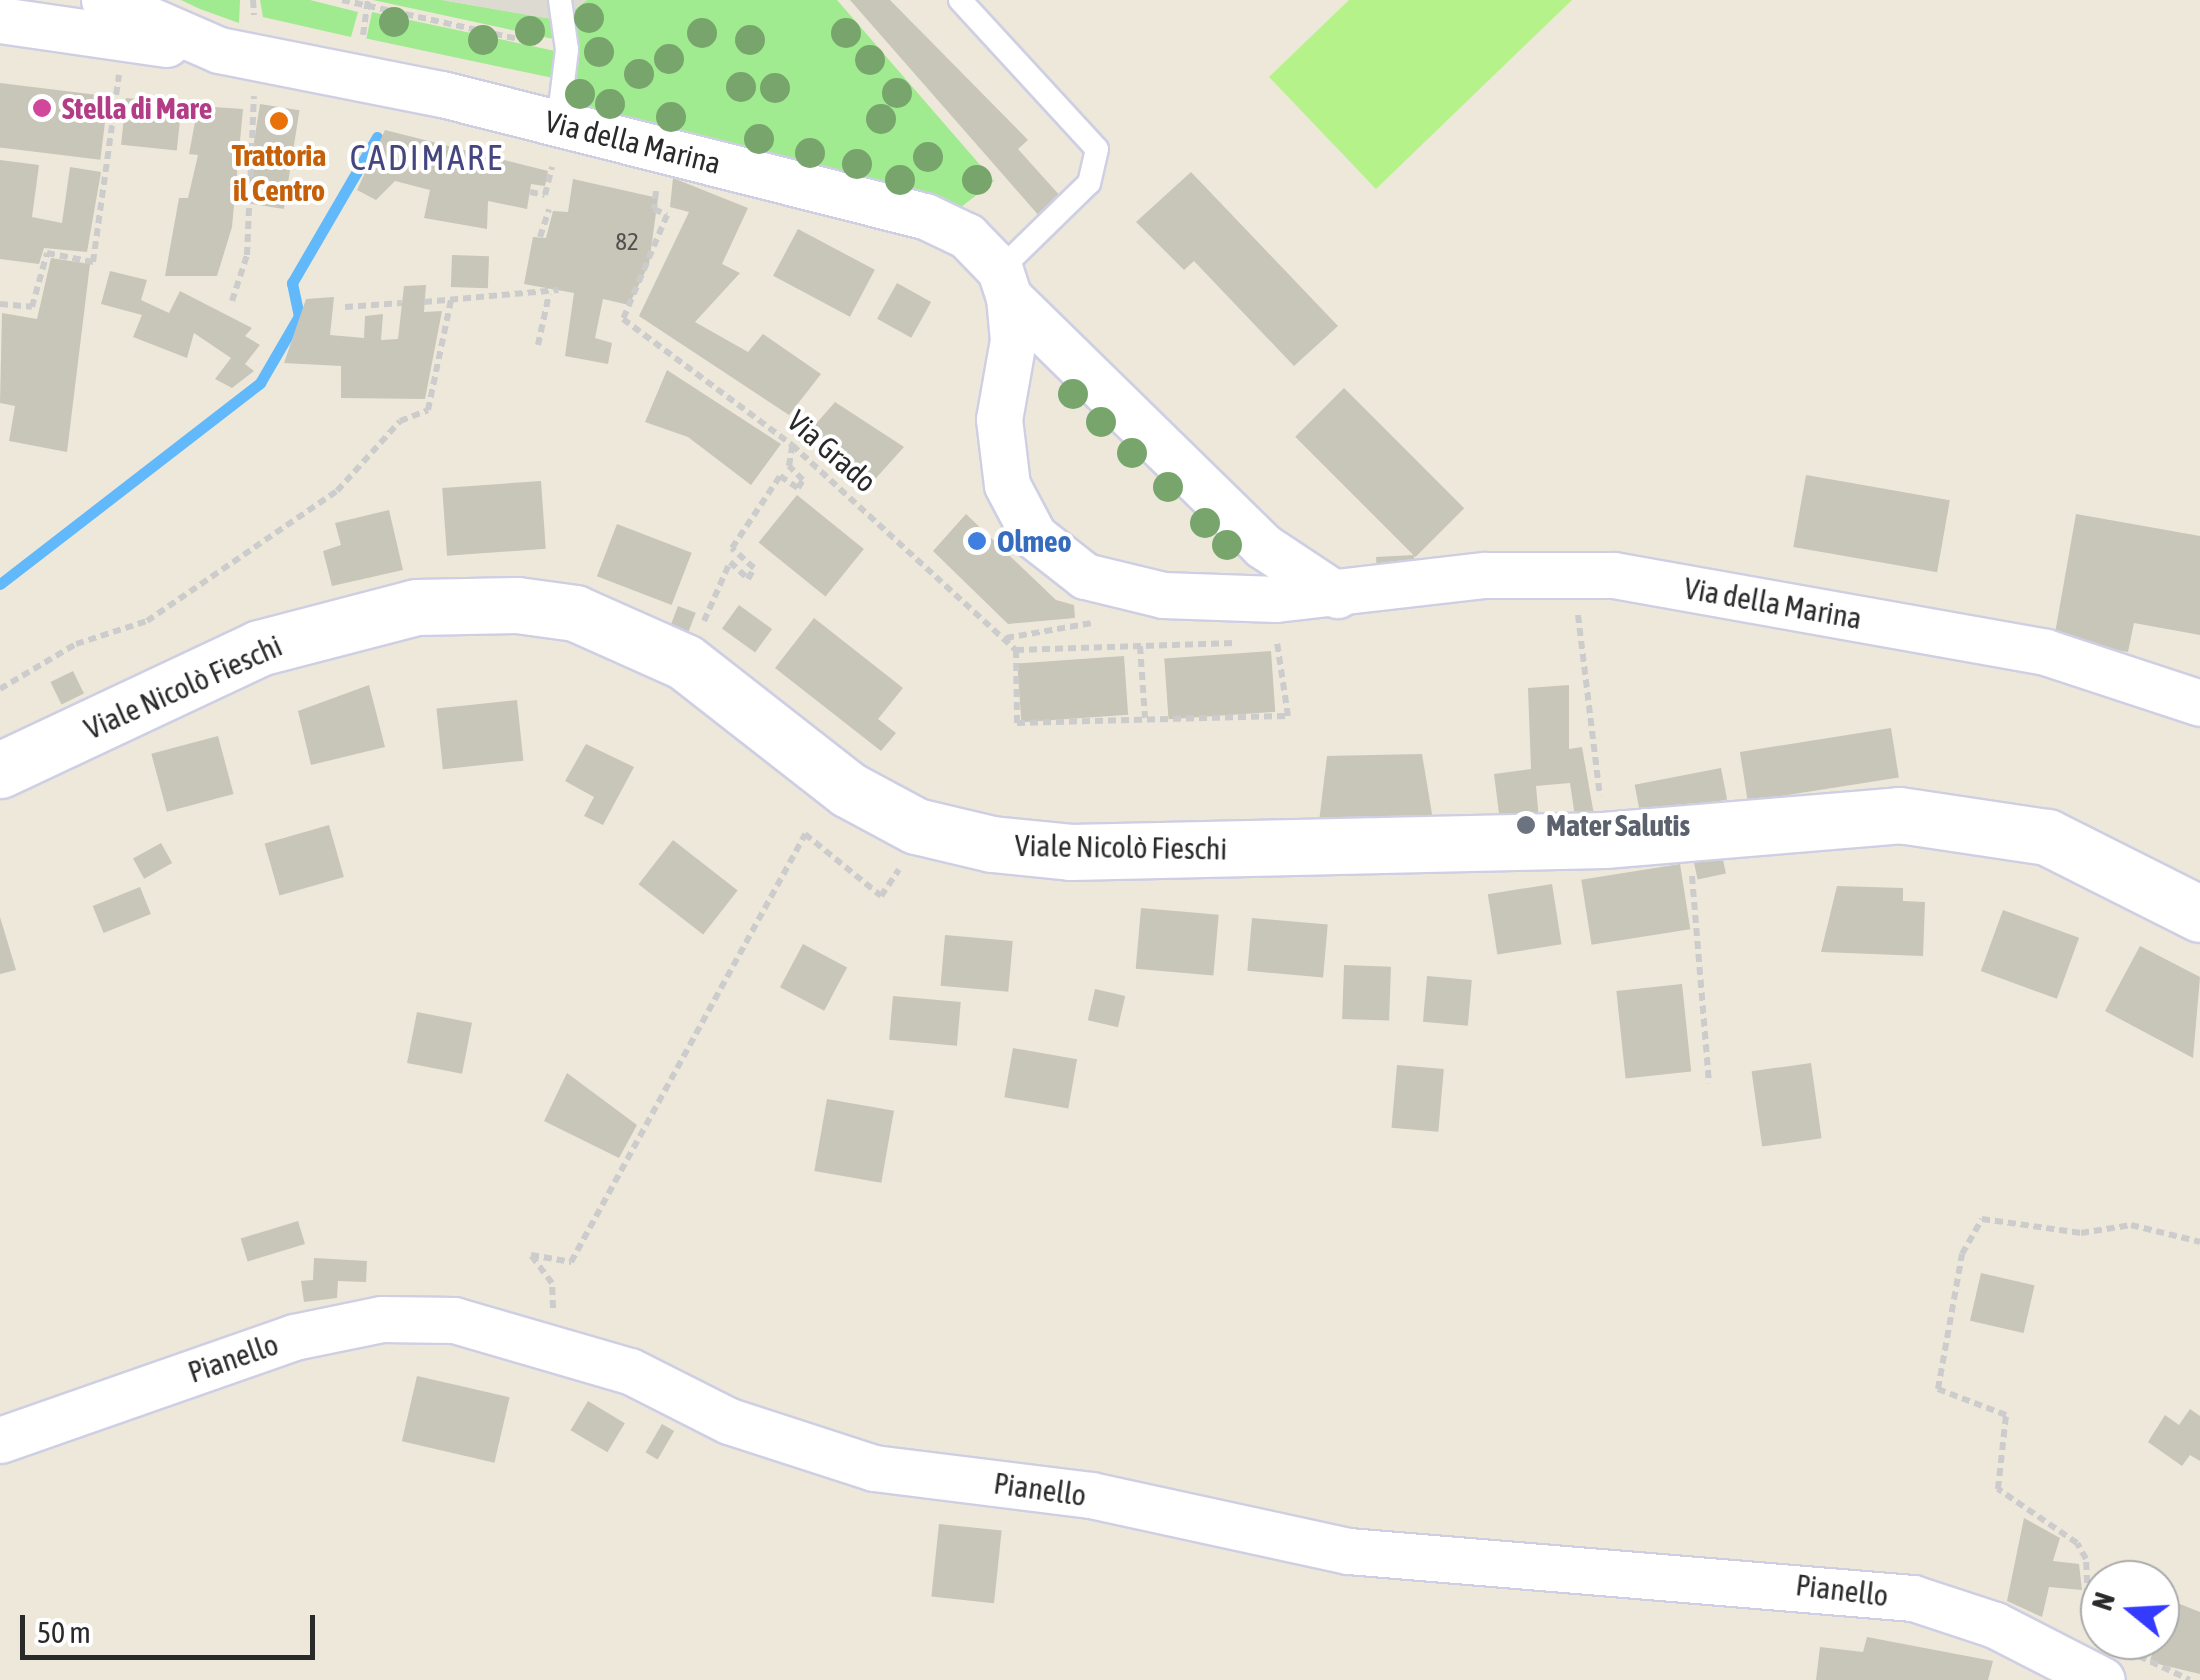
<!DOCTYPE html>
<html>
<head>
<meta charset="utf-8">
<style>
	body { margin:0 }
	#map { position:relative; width:2200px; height:1680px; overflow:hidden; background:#ede8da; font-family:"Asap Condensed",sans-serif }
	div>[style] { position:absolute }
	.green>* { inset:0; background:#a0ea90; transform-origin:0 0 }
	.pitch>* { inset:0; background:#b5f38a }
	.plaza>* { inset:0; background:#dddad1 }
	.stream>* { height:11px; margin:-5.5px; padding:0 5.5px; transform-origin:5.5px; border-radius:5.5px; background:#61b9fb }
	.building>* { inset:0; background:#c8c6b9; transform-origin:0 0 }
	.path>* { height:6px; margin-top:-3px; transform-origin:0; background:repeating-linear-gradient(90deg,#ccc 0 8px,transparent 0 13px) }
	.roads { filter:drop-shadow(2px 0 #cfcfe4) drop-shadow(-2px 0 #cfcfe4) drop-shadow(0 2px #cfcfe4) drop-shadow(0 -2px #cfcfe4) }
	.service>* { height:22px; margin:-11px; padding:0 11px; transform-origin:11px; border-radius:11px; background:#fff }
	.minor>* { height:45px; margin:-22.5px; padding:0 22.5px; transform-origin:22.5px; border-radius:22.5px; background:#fff }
	.secondary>* { height:55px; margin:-27.5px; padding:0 27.5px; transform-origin:27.5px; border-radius:27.5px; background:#fff }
	.trees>* { width:30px; height:30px; margin:-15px; border-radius:50%; background:#77a56c }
	.dots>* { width:28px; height:28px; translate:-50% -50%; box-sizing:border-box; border:5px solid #fff; border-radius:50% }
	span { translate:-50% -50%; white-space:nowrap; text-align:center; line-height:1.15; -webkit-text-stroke:8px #fff; paint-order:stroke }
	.number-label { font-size:25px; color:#52514e }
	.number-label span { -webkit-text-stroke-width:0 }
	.hotel-label { font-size:30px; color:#b23c85; font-weight:700 }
	.left { translate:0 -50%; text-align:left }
	.street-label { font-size:30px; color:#2a2a2a }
	.food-label { font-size:30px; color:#c56008; font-weight:700 }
	.shop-label { font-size:30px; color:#366cbe; font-weight:700 }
	.worship-label { font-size:30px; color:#5b616d; font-weight:700 }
	.quarter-label { font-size:35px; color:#45467f; letter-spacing:2.5px }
	.north { position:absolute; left:2080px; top:1560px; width:100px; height:100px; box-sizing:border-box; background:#fff; border:2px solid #aaa; border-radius:50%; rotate:288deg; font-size:28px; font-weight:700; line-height:40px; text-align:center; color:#2a2a2a }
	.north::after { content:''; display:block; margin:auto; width:35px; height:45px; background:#353aff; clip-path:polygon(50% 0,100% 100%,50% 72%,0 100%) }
	.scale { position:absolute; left:20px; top:1615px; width:295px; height:45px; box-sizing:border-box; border:5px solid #2a2a2a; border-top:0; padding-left:12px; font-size:30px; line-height:35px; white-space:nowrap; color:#2a2a2a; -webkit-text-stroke:8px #fff; paint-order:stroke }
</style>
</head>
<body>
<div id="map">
	<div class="green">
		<i style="clip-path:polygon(181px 0,240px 0,239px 23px,200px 9px)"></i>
		<i style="clip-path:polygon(260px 0,310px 0,358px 12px,351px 37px,263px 17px)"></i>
		<i style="clip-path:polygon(373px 0,442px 0,558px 20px,558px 40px)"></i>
		<i style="clip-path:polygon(587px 0,837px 0,994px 181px,960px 208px,570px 104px,571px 12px)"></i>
		<i style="left:372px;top:12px;width:191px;height:27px;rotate:12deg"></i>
	</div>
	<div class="pitch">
		<i style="clip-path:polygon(1349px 0,1572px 0,1376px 189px,1269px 77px)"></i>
	</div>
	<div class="plaza">
		<i style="clip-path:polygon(442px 0,587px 0,558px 20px)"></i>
	</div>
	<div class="stream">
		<i style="left:0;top:584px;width:329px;rotate:-37.7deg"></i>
		<i style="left:260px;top:383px;width:78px;rotate:-59.8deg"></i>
		<i style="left:299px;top:316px;width:34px;rotate:-102deg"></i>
		<i style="left:292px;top:283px;width:169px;rotate:-59.8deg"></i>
	</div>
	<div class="building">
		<i style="clip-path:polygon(850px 0,890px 0,1028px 140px,1018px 149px,1062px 198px,1040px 217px)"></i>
		<i style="left:0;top:83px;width:109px;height:64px;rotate:7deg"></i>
		<i style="left:126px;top:98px;width:56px;height:47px;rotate:6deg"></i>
		<i style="left:260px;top:104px;width:40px;height:100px;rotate:9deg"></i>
		<i style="clip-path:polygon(198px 106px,243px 109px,232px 227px,217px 276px,165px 276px,179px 198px,188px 198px,198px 155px,189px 154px)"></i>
		<i style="clip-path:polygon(385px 130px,548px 171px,545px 186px,531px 184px,527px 209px,488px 201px,487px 229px,424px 218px,430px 190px,395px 181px,376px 200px,357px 190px)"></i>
		<i style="clip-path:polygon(0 160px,39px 165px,32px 217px,62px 223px,70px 167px,101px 172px,87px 252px,44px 248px,39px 264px,0 259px)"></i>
		<i style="clip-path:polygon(1191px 172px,1338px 326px,1294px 366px,1194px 261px,1184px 270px,1136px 222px)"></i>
		<i style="clip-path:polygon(673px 178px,748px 208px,722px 264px,740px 273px,695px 322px,748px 352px,763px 334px,821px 374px,789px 415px,639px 316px,689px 212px,670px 207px)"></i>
		<i style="clip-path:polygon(573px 179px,658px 198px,649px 264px,629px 305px,603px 299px,595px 338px,612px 343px,608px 364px,565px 356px,574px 293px,524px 284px,533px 237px,546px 238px,553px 211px,568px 212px)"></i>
		<i style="left:798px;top:229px;width:87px;height:53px;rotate:28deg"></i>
		<i style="left:452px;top:255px;width:37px;height:32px;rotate:2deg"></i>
		<i style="clip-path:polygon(51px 258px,90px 264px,67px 452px,9px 441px,15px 406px,0 403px,2px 313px,37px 319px)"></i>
		<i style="clip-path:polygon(110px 271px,147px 280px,141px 300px,169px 313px,180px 291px,252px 328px,245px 336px,260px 345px,245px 364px,254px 371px,232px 388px,215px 379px,231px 358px,194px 333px,187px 358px,133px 337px,142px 315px,101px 304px)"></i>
		<i style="left:897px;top:283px;width:39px;height:41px;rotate:29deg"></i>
		<i style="clip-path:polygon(426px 285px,424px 312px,442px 311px,425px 399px,341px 398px,341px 366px,284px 363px,306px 299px,334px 297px,330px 335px,364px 338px,365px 316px,383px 314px,381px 340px,398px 339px,404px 286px)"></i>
		<i style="clip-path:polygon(667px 370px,781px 444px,751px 485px,688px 437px,645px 422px)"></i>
		<i style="left:1344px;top:388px;width:170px;height:69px;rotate:45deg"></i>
		<i style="clip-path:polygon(835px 402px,904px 447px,867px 488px,807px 434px)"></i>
		<i style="left:1806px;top:475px;width:146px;height:73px;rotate:10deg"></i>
		<i style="left:541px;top:481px;width:68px;height:99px;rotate:86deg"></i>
		<i style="left:797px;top:495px;width:86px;height:61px;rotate:39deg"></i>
		<i style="clip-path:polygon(389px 510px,403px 570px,332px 586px,323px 551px,341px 545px,335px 523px)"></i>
		<i style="clip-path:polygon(966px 514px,1056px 600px,1074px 605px,1075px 618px,1008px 624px,933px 551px)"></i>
		<i style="clip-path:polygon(2076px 514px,2200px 536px,2200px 635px,2134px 623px,2128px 652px,2054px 639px)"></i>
		<i style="left:617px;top:524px;width:80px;height:56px;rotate:21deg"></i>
		<i style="left:1414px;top:555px;width:21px;height:38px;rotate:87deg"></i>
		<i style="left:739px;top:605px;width:41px;height:29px;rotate:36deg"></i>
		<i style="left:678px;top:606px;width:19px;height:24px;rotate:21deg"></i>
		<i style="clip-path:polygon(814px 618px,903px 688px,878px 719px,896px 733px,881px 751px,775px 668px)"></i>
		<i style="left:1271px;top:651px;width:61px;height:107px;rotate:86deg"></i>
		<i style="left:1124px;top:656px;width:59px;height:107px;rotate:86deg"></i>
		<i style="left:73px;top:671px;width:25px;height:25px;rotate:64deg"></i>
		<i style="clip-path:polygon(369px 685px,385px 747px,311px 765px,298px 711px)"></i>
		<i style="clip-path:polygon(1569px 685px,1569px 749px,1582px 747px,1596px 826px,1577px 831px,1570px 783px,1536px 786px,1540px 831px,1502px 837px,1494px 774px,1531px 769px,1528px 688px)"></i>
		<i style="left:517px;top:700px;width:61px;height:81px;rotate:84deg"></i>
		<i style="left:1891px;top:728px;width:50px;height:153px;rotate:81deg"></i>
		<i style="left:218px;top:736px;width:60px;height:69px;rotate:75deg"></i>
		<i style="clip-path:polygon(586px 744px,634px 767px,603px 825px,584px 816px,594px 797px,565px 781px)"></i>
		<i style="clip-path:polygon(1422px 754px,1433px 820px,1319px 822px,1327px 756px)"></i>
		<i style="left:1721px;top:768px;width:32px;height:88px;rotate:79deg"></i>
		<i style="left:329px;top:825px;width:54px;height:67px;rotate:74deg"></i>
		<i style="left:673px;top:840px;width:82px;height:56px;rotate:38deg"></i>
		<i style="left:161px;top:843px;width:23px;height:32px;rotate:61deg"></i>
		<i style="left:1722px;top:855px;width:19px;height:29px;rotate:78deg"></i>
		<i style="left:1680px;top:864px;width:66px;height:100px;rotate:81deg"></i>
		<i style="left:1552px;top:884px;width:61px;height:65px;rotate:81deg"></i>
		<i style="clip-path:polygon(1837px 886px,1903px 888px,1903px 901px,1925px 902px,1923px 956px,1821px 952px)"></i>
		<i style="left:140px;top:887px;width:29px;height:51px;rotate:68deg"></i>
		<i style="left:1141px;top:908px;width:78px;height:61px;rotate:5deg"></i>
		<i style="left:2003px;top:910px;width:81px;height:65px;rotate:20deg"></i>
		<i style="clip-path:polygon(0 917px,16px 970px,0 974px)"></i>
		<i style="left:1252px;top:918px;width:76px;height:53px;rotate:5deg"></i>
		<i style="left:945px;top:935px;width:68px;height:51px;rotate:5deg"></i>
		<i style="left:803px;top:944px;width:50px;height:49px;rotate:28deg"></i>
		<i style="clip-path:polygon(2140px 946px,2200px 977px,2193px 1058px,2105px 1011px)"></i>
		<i style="left:1344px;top:965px;width:47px;height:54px;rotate:2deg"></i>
		<i style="left:1427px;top:976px;width:45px;height:46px;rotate:5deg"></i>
		<i style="left:1682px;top:984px;width:88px;height:66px;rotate:84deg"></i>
		<i style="left:1095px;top:989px;width:31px;height:32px;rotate:13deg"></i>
		<i style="left:893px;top:996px;width:68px;height:44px;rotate:5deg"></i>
		<i style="left:417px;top:1012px;width:56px;height:52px;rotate:11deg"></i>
		<i style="left:1013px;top:1048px;width:65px;height:50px;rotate:10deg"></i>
		<i style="left:1811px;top:1063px;width:76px;height:60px;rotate:82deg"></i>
		<i style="left:1397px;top:1065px;width:47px;height:63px;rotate:5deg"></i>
		<i style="clip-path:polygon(567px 1073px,637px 1125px,619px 1158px,544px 1121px)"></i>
		<i style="left:827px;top:1099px;width:68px;height:73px;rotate:10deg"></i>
		<i style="left:298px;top:1221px;width:24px;height:60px;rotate:73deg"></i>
		<i style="clip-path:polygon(314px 1258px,367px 1261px,366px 1282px,338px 1281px,337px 1298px,304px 1302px,301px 1281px,313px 1280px)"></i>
		<i style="left:1981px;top:1273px;width:55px;height:49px;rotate:13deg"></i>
		<i style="left:417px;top:1376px;width:95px;height:67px;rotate:13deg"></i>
		<i style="left:588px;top:1401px;width:43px;height:34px;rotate:31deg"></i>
		<i style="clip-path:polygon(2190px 1409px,2200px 1416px,2200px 1461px,2190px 1455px,2182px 1466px,2148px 1442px,2165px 1415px,2179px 1425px)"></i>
		<i style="left:662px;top:1424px;width:14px;height:33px;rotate:30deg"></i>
		<i style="clip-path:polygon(2024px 1518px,2060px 1538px,2053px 1561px,2079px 1564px,2082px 1590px,2049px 1587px,2042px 1617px,2007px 1601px)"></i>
		<i style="left:939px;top:1524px;width:63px;height:73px;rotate:6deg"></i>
		<i style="clip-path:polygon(2160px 1596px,2200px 1612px,2200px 1674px,2150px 1662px,2154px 1645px,2142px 1640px,2160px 1640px)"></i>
		<i style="clip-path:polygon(1867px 1637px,1993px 1661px,1988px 1680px,1816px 1680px,1820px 1647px,1863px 1652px)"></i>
	</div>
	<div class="path">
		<i style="left:253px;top:0;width:15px;rotate:86deg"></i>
		<i style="left:342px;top:0;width:199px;rotate:12.5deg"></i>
		<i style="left:363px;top:35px;width:35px;rotate:-82deg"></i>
		<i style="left:656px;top:191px;width:18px;rotate:96deg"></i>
		<i style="left:654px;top:209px;width:14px;rotate:25deg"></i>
		<i style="left:667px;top:215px;width:113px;rotate:112.9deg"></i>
		<i style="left:623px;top:319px;width:211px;rotate:36.7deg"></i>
		<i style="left:792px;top:445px;width:304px;rotate:42.5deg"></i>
		<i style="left:1016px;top:650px;width:73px;rotate:89.2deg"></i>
		<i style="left:1017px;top:723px;width:271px;rotate:-1.5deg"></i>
		<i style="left:1288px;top:716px;width:75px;rotate:-98.5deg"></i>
		<i style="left:530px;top:192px;width:15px;rotate:11deg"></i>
		<i style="left:545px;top:195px;width:29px;rotate:-76deg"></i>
		<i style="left:540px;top:237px;width:29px;rotate:-72deg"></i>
		<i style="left:232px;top:301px;width:48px;rotate:-71.9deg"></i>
		<i style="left:247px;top:255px;width:159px;rotate:-87.5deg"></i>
		<i style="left:424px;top:302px;width:135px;rotate:-5.1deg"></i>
		<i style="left:0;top:304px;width:32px;rotate:5deg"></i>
		<i style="left:32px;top:307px;width:56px;rotate:-74.5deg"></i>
		<i style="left:47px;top:253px;width:47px;rotate:11.1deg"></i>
		<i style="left:93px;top:262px;width:189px;rotate:-82.1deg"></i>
		<i style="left:345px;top:307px;width:57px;rotate:-4deg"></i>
		<i style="left:538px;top:345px;width:52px;rotate:-77.8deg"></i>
		<i style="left:1578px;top:615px;width:182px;rotate:83.1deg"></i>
		<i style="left:704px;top:621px;width:64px;rotate:-66.2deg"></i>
		<i style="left:730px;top:562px;width:25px;rotate:43deg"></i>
		<i style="left:748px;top:579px;width:13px;rotate:-61deg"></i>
		<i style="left:754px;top:568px;width:30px;rotate:-138deg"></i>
		<i style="left:732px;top:548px;width:87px;rotate:-56.3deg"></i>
		<i style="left:780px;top:476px;width:22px;rotate:34deg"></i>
		<i style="left:798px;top:488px;width:9px;rotate:-58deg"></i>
		<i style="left:803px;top:480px;width:20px;rotate:-135deg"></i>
		<i style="left:789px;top:466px;width:20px;rotate:-81deg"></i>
		<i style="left:1006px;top:638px;width:87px;rotate:-9.9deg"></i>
		<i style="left:1140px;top:646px;width:72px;rotate:86deg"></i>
		<i style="left:1016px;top:650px;width:219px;rotate:-1.8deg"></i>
		<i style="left:0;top:689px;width:88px;rotate:-30.6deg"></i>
		<i style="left:76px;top:644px;width:75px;rotate:-17.9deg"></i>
		<i style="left:147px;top:621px;width:230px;rotate:-34.4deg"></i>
		<i style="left:337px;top:491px;width:94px;rotate:-48deg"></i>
		<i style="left:400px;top:421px;width:30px;rotate:-21deg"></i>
		<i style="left:428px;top:410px;width:112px;rotate:-78.2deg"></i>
		<i style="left:1692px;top:876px;width:208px;rotate:85.3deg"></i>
		<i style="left:553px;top:1308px;width:25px;rotate:-92deg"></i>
		<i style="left:552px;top:1283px;width:35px;rotate:-127deg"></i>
		<i style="left:531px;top:1255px;width:41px;rotate:9.9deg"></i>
		<i style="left:571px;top:1262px;width:488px;rotate:-61.3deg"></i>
		<i style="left:805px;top:834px;width:98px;rotate:39.2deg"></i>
		<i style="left:881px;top:896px;width:32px;rotate:-56deg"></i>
		<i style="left:2089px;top:1622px;width:63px;rotate:-92.7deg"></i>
		<i style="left:2086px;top:1559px;width:18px;rotate:-119deg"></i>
		<i style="left:2077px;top:1543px;width:96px;rotate:-145.6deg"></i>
		<i style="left:1998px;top:1489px;width:74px;rotate:-83.8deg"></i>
		<i style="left:2006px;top:1415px;width:73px;rotate:-159.1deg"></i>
		<i style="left:1938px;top:1389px;width:137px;rotate:-79.9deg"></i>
		<i style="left:1962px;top:1254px;width:40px;rotate:-60.3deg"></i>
		<i style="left:1982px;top:1219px;width:100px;rotate:8deg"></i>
		<i style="left:2081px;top:1233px;width:51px;rotate:-9.1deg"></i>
		<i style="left:2131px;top:1225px;width:71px;rotate:13.8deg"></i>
		<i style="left:2139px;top:1656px;width:56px;rotate:25.2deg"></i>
	</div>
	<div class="roads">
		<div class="service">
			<i style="left:960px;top:0;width:202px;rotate:47.4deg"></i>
			<i style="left:1097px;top:149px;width:35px;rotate:103deg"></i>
			<i style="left:1089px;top:183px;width:124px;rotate:135.7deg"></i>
			<i style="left:558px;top:123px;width:74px;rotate:-83deg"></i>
			<i style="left:567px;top:50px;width:50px;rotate:-98deg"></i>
		</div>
		<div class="minor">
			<i style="left:104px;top:0;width:125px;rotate:23.5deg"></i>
			<i style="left:219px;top:50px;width:227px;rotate:11.2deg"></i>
			<i style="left:442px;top:94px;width:498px;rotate:14.2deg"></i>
			<i style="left:925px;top:216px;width:47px;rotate:25.5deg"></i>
			<i style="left:967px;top:236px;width:47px;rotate:45.9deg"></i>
			<i style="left:1000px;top:270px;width:28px;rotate:72deg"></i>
			<i style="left:1009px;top:297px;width:43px;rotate:84.7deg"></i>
			<i style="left:1013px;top:340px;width:80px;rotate:100deg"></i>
			<i style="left:999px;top:419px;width:66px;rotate:83.1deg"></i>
			<i style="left:1007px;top:485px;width:58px;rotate:62.1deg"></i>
			<i style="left:1034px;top:536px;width:65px;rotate:38.1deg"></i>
			<i style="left:1085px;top:576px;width:80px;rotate:13.7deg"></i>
			<i style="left:1163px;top:595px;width:113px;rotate:2deg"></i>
			<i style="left:1276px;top:599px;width:210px;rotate:-6.6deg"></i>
			<i style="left:1485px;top:575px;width:129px"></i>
			<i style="left:1614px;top:575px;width:438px;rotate:10.1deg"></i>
			<i style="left:2045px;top:652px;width:163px;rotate:18.2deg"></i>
			<i style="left:0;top:20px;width:168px;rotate:8.2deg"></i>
			<i style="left:1009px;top:297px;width:356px;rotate:44.4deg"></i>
			<i style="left:1263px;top:546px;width:89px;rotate:33.5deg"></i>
			<i style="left:0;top:1440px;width:312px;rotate:-19.3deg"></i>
			<i style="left:294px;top:1337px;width:90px;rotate:-11.6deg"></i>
			<i style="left:382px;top:1319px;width:72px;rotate:0.8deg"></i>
			<i style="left:454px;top:1320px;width:183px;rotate:16.2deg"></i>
			<i style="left:630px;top:1371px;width:111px;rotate:26.8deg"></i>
			<i style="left:729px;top:1421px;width:152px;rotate:18deg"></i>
			<i style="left:874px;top:1468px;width:219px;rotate:7.1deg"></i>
			<i style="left:1091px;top:1495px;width:263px;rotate:12.3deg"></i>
			<i style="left:1348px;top:1551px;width:567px;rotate:4.76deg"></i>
			<i style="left:1913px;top:1598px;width:86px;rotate:18.2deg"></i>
			<i style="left:1995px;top:1625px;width:120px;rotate:27.2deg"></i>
		</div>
		<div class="secondary">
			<i style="left:0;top:770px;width:286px;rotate:-25.2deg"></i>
			<i style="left:259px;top:648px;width:162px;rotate:-14.6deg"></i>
			<i style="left:416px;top:607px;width:101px;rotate:-1.1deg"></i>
			<i style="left:517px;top:605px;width:59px;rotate:7.9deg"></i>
			<i style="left:575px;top:613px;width:120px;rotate:24deg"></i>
			<i style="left:685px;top:662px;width:208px;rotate:38deg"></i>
			<i style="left:849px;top:790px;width:76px;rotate:28.2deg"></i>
			<i style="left:916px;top:826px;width:78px;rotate:13.3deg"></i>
			<i style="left:992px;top:844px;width:79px;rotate:5.8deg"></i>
			<i style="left:1071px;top:852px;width:533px;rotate:-1.29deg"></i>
			<i style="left:1604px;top:840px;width:296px;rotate:-4.8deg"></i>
			<i style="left:1899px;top:815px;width:150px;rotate:8.5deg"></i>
			<i style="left:2047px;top:837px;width:171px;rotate:26.7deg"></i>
		</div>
	</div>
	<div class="trees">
		<i style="left:589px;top:18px"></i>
		<i style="left:394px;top:22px"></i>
		<i style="left:530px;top:31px"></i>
		<i style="left:702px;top:33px"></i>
		<i style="left:846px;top:33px"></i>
		<i style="left:483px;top:40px"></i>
		<i style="left:750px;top:40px"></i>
		<i style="left:599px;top:52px"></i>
		<i style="left:669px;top:59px"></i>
		<i style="left:870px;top:60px"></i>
		<i style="left:639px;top:74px"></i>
		<i style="left:741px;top:87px"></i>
		<i style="left:775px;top:88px"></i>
		<i style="left:897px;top:93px"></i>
		<i style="left:580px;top:94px"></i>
		<i style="left:610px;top:104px"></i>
		<i style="left:671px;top:117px"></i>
		<i style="left:881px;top:119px"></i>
		<i style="left:759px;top:139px"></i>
		<i style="left:810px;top:153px"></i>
		<i style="left:928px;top:157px"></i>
		<i style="left:857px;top:164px"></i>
		<i style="left:900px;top:180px"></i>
		<i style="left:977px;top:180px"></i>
		<i style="left:1073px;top:394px"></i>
		<i style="left:1101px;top:422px"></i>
		<i style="left:1132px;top:453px"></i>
		<i style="left:1168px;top:487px"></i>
		<i style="left:1205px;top:523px"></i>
		<i style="left:1227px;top:545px"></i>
	</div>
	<div class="dots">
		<i style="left:42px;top:108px;background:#d1479c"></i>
		<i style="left:279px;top:121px;background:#e8710a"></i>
		<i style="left:977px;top:541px;background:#3f7fe0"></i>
		<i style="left:1526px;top:825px;background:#6b7280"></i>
	</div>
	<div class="number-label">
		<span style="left:627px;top:241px">82</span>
	</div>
	<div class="hotel-label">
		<span class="left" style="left:62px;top:108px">Stella di Mare</span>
	</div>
	<div class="street-label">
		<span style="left:633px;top:142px;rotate:14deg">Via della Marina</span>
		<span style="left:832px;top:451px;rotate:41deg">Via Grado</span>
		<span style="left:1773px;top:603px;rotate:10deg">Via della Marina</span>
		<span style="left:183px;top:687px;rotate:-24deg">Viale Nicolò Fieschi</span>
		<span style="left:1121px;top:847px;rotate:1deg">Viale Nicolò Fieschi</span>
		<span style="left:233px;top:1358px;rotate:-19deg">Pianello</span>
		<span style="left:1040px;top:1489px;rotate:8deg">Pianello</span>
		<span style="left:1842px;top:1590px;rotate:7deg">Pianello</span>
	</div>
	<div class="food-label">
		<span style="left:279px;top:172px">Trattoria<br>il Centro</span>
	</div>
	<div class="shop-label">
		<span class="left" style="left:997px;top:541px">Olmeo</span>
	</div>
	<div class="worship-label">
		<span class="left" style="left:1546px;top:825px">Mater Salutis</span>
	</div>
	<div class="quarter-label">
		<span style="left:427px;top:157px">CADIMARE</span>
	</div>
	<div class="north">N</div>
	<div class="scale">50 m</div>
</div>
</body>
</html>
